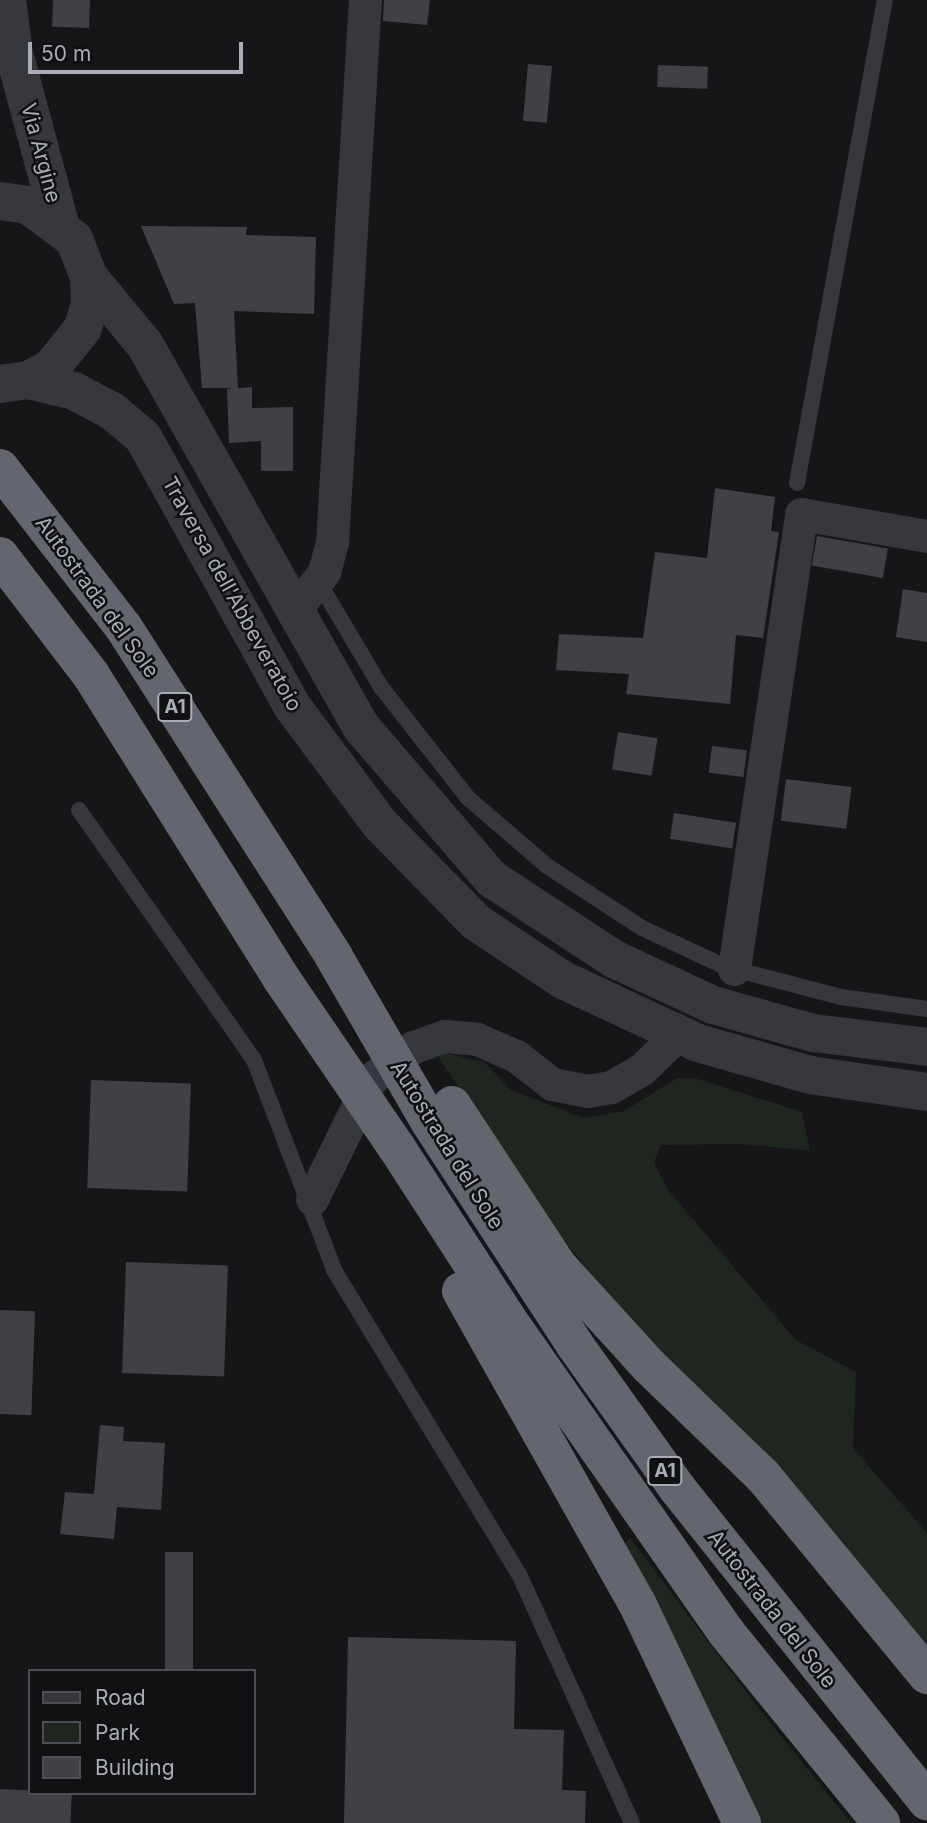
<!DOCTYPE html>
<html>
<head>
<meta charset="utf-8">
<style>
	body { margin:0 }
	#map { position:relative; width:927px; height:1823px; overflow:hidden; background:#161618; font-family:Inter,sans-serif }
	div>[style] { position:absolute }
	.green>* { inset:0; background:#1e261f }
	.building>* { inset:0; background:#404145; transform-origin:0 0 }
	.service>* { height:16px; margin:-8px; padding:0 8px; transform-origin:8px; border-radius:8px; background:#37383d }
	.minor>* { height:33px; margin:-16.5px; padding:0 16.5px; transform-origin:16.5px; border-radius:16.5px; background:#37383d }
	.tertiary>* { height:38px; margin:-19px; padding:0 19px; transform-origin:19px; border-radius:19px; background:#37383d }
	.motorway>* { height:38px; margin:-19px; padding:0 19px; transform-origin:19px; border-radius:19px; background:#63666e }
	.motorway-bridge>* { height:38px; margin:-19px; padding:0 19px; transform-origin:19px; border-radius:19px; background:#63666e }
	span { translate:-50% -50%; white-space:nowrap; text-align:center; line-height:1.15; -webkit-text-stroke:5px #111113; paint-order:stroke }
	.shield-label span { padding:2px 5px; background:#111113; border:2px solid; border-radius:5px; -webkit-text-stroke-width:0 }
	.shield-label { font-size:19px; color:#a8adb8; font-weight:700 }
	.street-label { font-size:21px; color:#a8adb8 }
	.legend { position:absolute; left:28px; top:1669px; width:228px; height:126px; box-sizing:border-box; background:#111113; border:2px solid #4d4f55; margin:0; padding:9px 12px; list-style:none; font-size:21px; color:#a8adb8 }
	.legend li { display:flex; align-items:center; gap:14px; height:35px }
	.legend b { width:35px; border:2px solid #4d4f55 }
	.scale { position:absolute; left:28px; top:42px; width:215px; height:32px; box-sizing:border-box; border:4px solid #a8adb8; border-top:0; padding-left:9px; font-size:21px; line-height:24px; white-space:nowrap; color:#a8adb8; -webkit-text-stroke:5px #111113; paint-order:stroke }
</style>
</head>
<body>
<div id="map">
	<div class="green">
		<i style="clip-path:polygon(445px 1053px,484px 1062px,511px 1090px,584px 1118px,624px 1111px,677px 1078px,698px 1079px,802px 1112px,810px 1151px,742px 1144px,661px 1145px,654px 1163px,668px 1190px,796px 1340px,856px 1372px,853px 1448px,927px 1533px,927px 1661px,678px 1381px,560px 1235px,438px 1057px)"></i>
		<i style="clip-path:polygon(630px 1538px,756px 1705px,851px 1823px,759px 1823px,623px 1546px)"></i>
	</div>
	<div class="building">
		<i style="left:90px;top:0;width:28px;height:37px;rotate:92deg"></i>
		<i style="clip-path:polygon(384px 0,430px 0,427px 25px,383px 21px)"></i>
		<i style="left:528px;top:64px;width:24px;height:57px;rotate:5deg"></i>
		<i style="left:658px;top:65px;width:50px;height:22px;rotate:2deg"></i>
		<i style="clip-path:polygon(141px 226px,247px 227px,246px 235px,316px 237px,314px 314px,234px 311px,238px 388px,252px 387px,252px 408px,293px 407px,293px 471px,261px 471px,261px 441px,229px 443px,227px 389px,233px 388px,202px 388px,195px 303px,174px 304px)"></i>
		<i style="clip-path:polygon(715px 488px,775px 497px,771px 531px,779px 532px,763px 638px,736px 635px,730px 704px,626px 694px,629px 674px,556px 670px,559px 634px,643px 638px,655px 552px,707px 558px)"></i>
		<i style="left:817px;top:536px;width:72px;height:30px;rotate:10deg"></i>
		<i style="clip-path:polygon(903px 589px,927px 593px,927px 642px,896px 637px)"></i>
		<i style="left:618px;top:732px;width:40px;height:38px;rotate:9deg"></i>
		<i style="left:712px;top:746px;width:35px;height:27px;rotate:7deg"></i>
		<i style="left:786px;top:779px;width:66px;height:42px;rotate:7deg"></i>
		<i style="left:674px;top:813px;width:63px;height:26px;rotate:9deg"></i>
		<i style="left:91px;top:1080px;width:100px;height:108px;rotate:2deg"></i>
		<i style="left:126px;top:1262px;width:102px;height:111px;rotate:2deg"></i>
		<i style="left:0;top:1310px;width:35px;height:104px;rotate:2deg"></i>
		<i style="clip-path:polygon(100px 1425px,124px 1427px,123px 1441px,165px 1443px,161px 1510px,117px 1507px,114px 1539px,60px 1534px,65px 1492px,94px 1494px)"></i>
		<i style="left:165px;top:1552px;width:28px;height:119px"></i>
		<i style="clip-path:polygon(348px 1637px,516px 1641px,514px 1729px,564px 1730px,562px 1790px,586px 1791px,585px 1823px,344px 1823px)"></i>
		<i style="left:0;top:1789px;width:72px;height:34px;rotate:3deg"></i>
	</div>
	<div class="service">
		<i style="left:797px;top:483px;width:491px;rotate:-79.7deg"></i>
		<i style="left:318px;top:581px;width:123px;rotate:59.3deg"></i>
		<i style="left:381px;top:687px;width:141px;rotate:51.9deg"></i>
		<i style="left:468px;top:798px;width:104px;rotate:40.7deg"></i>
		<i style="left:547px;top:866px;width:113px;rotate:33.1deg"></i>
		<i style="left:642px;top:928px;width:93px;rotate:24.9deg"></i>
		<i style="left:726px;top:967px;width:119px;rotate:14.6deg"></i>
		<i style="left:841px;top:997px;width:87px;rotate:7.9deg"></i>
		<i style="left:79px;top:810px;width:305px;rotate:55deg"></i>
		<i style="left:254px;top:1060px;width:225px;rotate:69.1deg"></i>
		<i style="left:334px;top:1270px;width:356px;rotate:58.7deg"></i>
		<i style="left:519px;top:1574px;width:273px;rotate:65.6deg"></i>
	</div>
	<div class="minor">
		<i style="left:295px;top:610px;width:48px;rotate:-52.7deg"></i>
		<i style="left:324px;top:572px;width:31px;rotate:-75deg"></i>
		<i style="left:332px;top:542px;width:543px;rotate:-86.52deg"></i>
		<i style="left:734px;top:969px;width:460px;rotate:-81.6deg"></i>
		<i style="left:801px;top:514px;width:128px;rotate:9.9deg"></i>
		<i style="left:312px;top:1199px;width:134px;rotate:-63.8deg"></i>
		<i style="left:371px;top:1079px;width:53px;rotate:-37.3deg"></i>
		<i style="left:413px;top:1047px;width:34px;rotate:-19deg"></i>
		<i style="left:445px;top:1036px;width:32px;rotate:5deg"></i>
		<i style="left:477px;top:1039px;width:43px;rotate:23.6deg"></i>
		<i style="left:516px;top:1056px;width:46px;rotate:37.9deg"></i>
		<i style="left:552px;top:1084px;width:37px;rotate:11deg"></i>
		<i style="left:588px;top:1091px;width:23px;rotate:-10deg"></i>
		<i style="left:611px;top:1087px;width:36px;rotate:-30deg"></i>
		<i style="left:642px;top:1069px;width:50px;rotate:-44.2deg"></i>
	</div>
	<div class="tertiary">
		<i style="left:7px;top:0;width:53px;rotate:82.5deg"></i>
		<i style="left:14px;top:53px;width:176px;rotate:74.9deg"></i>
		<i style="left:0;top:201px;width:28px;rotate:8deg"></i>
		<i style="left:28px;top:205px;width:57px;rotate:36.5deg"></i>
		<i style="left:74px;top:239px;width:41px;rotate:68.5deg"></i>
		<i style="left:89px;top:277px;width:26px;rotate:88deg"></i>
		<i style="left:90px;top:303px;width:26px;rotate:106deg"></i>
		<i style="left:83px;top:328px;width:51px;rotate:128.7deg"></i>
		<i style="left:51px;top:368px;width:26px;rotate:152deg"></i>
		<i style="left:28px;top:380px;width:28px;rotate:172deg"></i>
		<i style="left:89px;top:277px;width:88px;rotate:50.5deg"></i>
		<i style="left:145px;top:345px;width:440px;rotate:60.5deg"></i>
		<i style="left:362px;top:728px;width:199px;rotate:49.3deg"></i>
		<i style="left:492px;top:879px;width:146px;rotate:33.3deg"></i>
		<i style="left:614px;top:959px;width:109px;rotate:24.9deg"></i>
		<i style="left:713px;top:1005px;width:104px;rotate:15.6deg"></i>
		<i style="left:813px;top:1033px;width:115px;rotate:7deg"></i>
		<i style="left:28px;top:380px;width:47px;rotate:13.4deg"></i>
		<i style="left:74px;top:391px;width:43px;rotate:27.8deg"></i>
		<i style="left:112px;top:411px;width:40px;rotate:40deg"></i>
		<i style="left:143px;top:437px;width:308px;rotate:61deg"></i>
		<i style="left:292px;top:706px;width:147px;rotate:53.3deg"></i>
		<i style="left:380px;top:824px;width:137px;rotate:45.6deg"></i>
		<i style="left:476px;top:922px;width:105px;rotate:33.7deg"></i>
		<i style="left:563px;top:980px;width:149px;rotate:25deg"></i>
		<i style="left:698px;top:1043px;width:116px;rotate:15.9deg"></i>
		<i style="left:810px;top:1075px;width:118px;rotate:8.3deg"></i>
	</div>
	<div class="motorway">
		<i style="left:0;top:468px;width:202px;rotate:52.2deg"></i>
		<i style="left:124px;top:628px;width:390px;rotate:57.4deg"></i>
		<i style="left:0;top:556px;width:150px;rotate:52.6deg"></i>
		<i style="left:91px;top:675px;width:358px;rotate:57.9deg"></i>
		<i style="left:452px;top:1105px;width:193px;rotate:56.6deg"></i>
		<i style="left:558px;top:1266px;width:135px;rotate:47.7deg"></i>
		<i style="left:649px;top:1366px;width:158px;rotate:44deg"></i>
		<i style="left:763px;top:1476px;width:258px;rotate:50.5deg"></i>
		<i style="left:429px;top:1121px;width:267px;rotate:56.9deg"></i>
		<i style="left:575px;top:1345px;width:176px;rotate:54.5deg"></i>
		<i style="left:677px;top:1488px;width:401px;rotate:51.4deg"></i>
		<i style="left:397px;top:1148px;width:202px;rotate:57.1deg"></i>
		<i style="left:507px;top:1318px;width:383px;rotate:55.1deg"></i>
		<i style="left:726px;top:1632px;width:246px;rotate:50.9deg"></i>
		<i style="left:461px;top:1291px;width:358px;rotate:60.6deg"></i>
		<i style="left:637px;top:1603px;width:244px;rotate:64.5deg"></i>
	</div>
	<div class="motorway-bridge">
		<i style="left:334px;top:957px;width:190px;rotate:59.9deg"></i>
		<i style="left:281px;top:978px;width:206px;rotate:55.7deg"></i>
	</div>
	<div class="shield-label">
		<span style="left:175px;top:707px">A1</span>
		<span style="left:665px;top:1471px">A1</span>
	</div>
	<div class="street-label">
		<span style="left:41px;top:153px;rotate:75deg">Via Argine</span>
		<span style="left:232px;top:594px;rotate:61deg">Traversa dell'Abbeveratoio</span>
		<span style="left:97px;top:597px;rotate:54deg">Autostrada del Sole</span>
		<span style="left:447px;top:1145px;rotate:58deg">Autostrada del Sole</span>
		<span style="left:772px;top:1609px;rotate:52deg">Autostrada del Sole</span>
	</div>
	<ul class="legend">
	<li><b style="height:9px;background:#37383d"></b>Road</li>
	<li><b style="height:19px;background:#1e261f"></b>Park</li>
	<li><b style="height:19px;background:#404145"></b>Building</li>
	</ul>
	<div class="scale">50 m</div>
</div>
</body>
</html>
